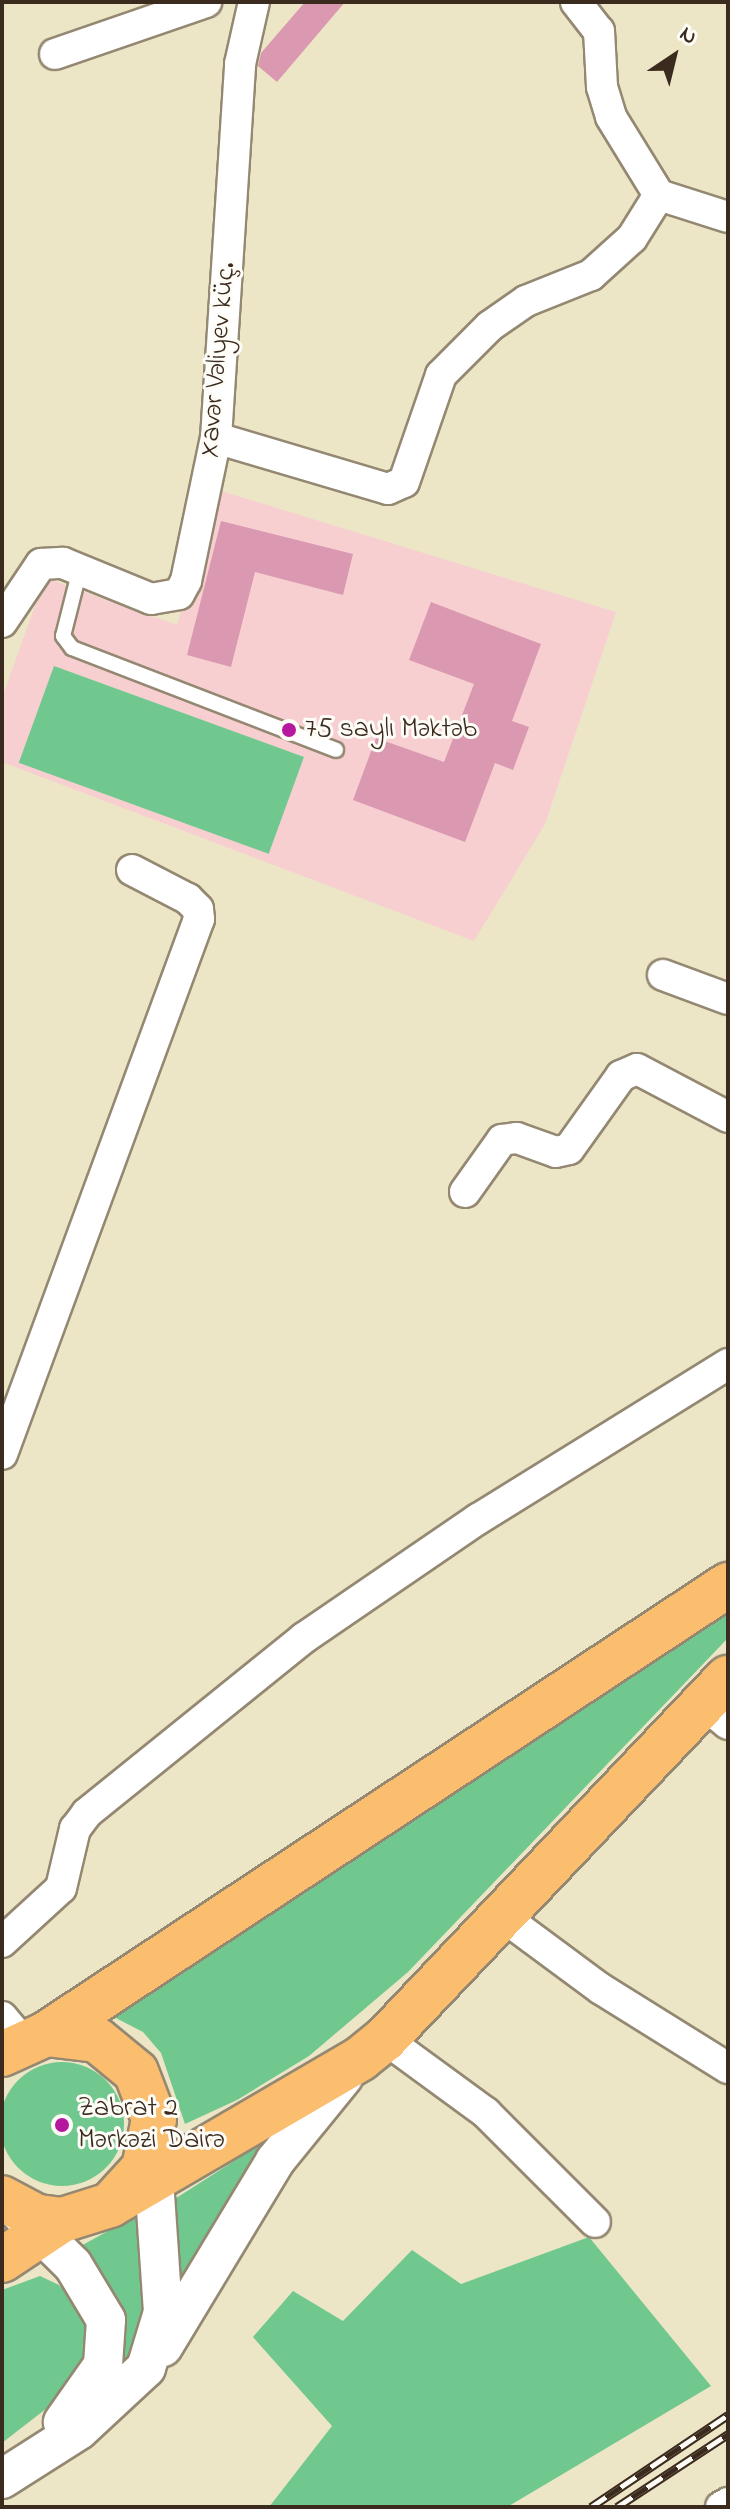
<!DOCTYPE html>
<html>
<head>
<meta charset="utf-8">
<style>
	body { margin:0 }
	#map { position:relative; width:730px; height:2509px; overflow:hidden; background:#ece5c6; font-family:"Indie Flower",sans-serif }
	div>[style] { position:absolute }
	.built>* { inset:0; background:#f7cfd0 }
	.green>* { inset:0; background:#71c88e; transform-origin:0 0 }
	.round { border-radius:50% }
	.building>* { inset:0; background:#da99b1 }
	.roads { filter:drop-shadow(2px 0 #948872) drop-shadow(-2px 0 #948872) drop-shadow(0 2px #948872) drop-shadow(0 -2px #948872) }
	.service>* { height:14px; margin:-7px; padding:0 7px; transform-origin:7px; border-radius:7px; background:#fff }
	.minor>* { height:30px; margin:-15px; padding:0 15px; transform-origin:15px; border-radius:15px; background:#fff }
	.tertiary>* { height:38px; margin:-19px; padding:0 19px; transform-origin:19px; border-radius:19px; background:#fff }
	.primary>* { height:44px; margin:-22px; padding:0 22px; transform-origin:22px; border-radius:22px; background:#fbbd6e }
	.rail>* { height:9px; margin-top:-4.5px; transform-origin:0; background:repeating-linear-gradient(90deg,#fdfcf7 0 18px,#3b2a1e 0 36px); box-sizing:border-box; border-block:2px solid #3b2a1e }
	.dots>* { width:22px; height:22px; translate:-50% -50%; box-sizing:border-box; border:4px solid #fdfcf7; border-radius:50% }
	span { translate:-50% -50%; white-space:nowrap; text-align:center; line-height:1.15; -webkit-text-stroke:6px #fdfcf7; paint-order:stroke }
	.street-label { font-size:28px; color:#3b2a1e }
	.poi-label { font-size:28px; color:#3b2a1e }
	.left { translate:0 -50%; text-align:left }
	.frame { position:absolute; inset:0; border:4px solid #3b2a1e; pointer-events:none }
	.north { position:absolute; left:634px; top:16px; width:80px; height:80px; -webkit-text-stroke:6px #fdfcf7; paint-order:stroke; rotate:35deg; font-size:22px; font-weight:700; line-height:32px; text-align:center; color:#3b2a1e }
	.north::after { content:''; display:block; margin:auto; width:28px; height:36px; background:#3b2a1e; clip-path:polygon(50% 0,100% 100%,50% 72%,0 100%) }
</style>
</head>
<body>
<div id="map">
	<div class="built">
		<i style="clip-path:polygon(218px 490px,616px 612px,545px 824px,474px 941px,2px 762px,2px 698px,45px 578px,177px 625px)"></i>
	</div>
	<div class="green">
		<i style="left:54px;top:666px;width:266px;height:103px;rotate:20deg"></i>
		<i style="clip-path:polygon(728px 1613px,728px 1638px,408px 1972px,309px 2056px,237px 2100px,185px 2124px,161px 2053px,143px 2032px,110px 2015px)"></i>
		<i class="round" style="left:0;top:2062px;width:124px;height:124px"></i>
		<i style="clip-path:polygon(264px 2142px,266px 2149px,186px 2282px,177px 2278px,170px 2202px)"></i>
		<i style="clip-path:polygon(135px 2216px,151px 2307px,133px 2363px,120px 2368px,125px 2321px,117px 2296px,79px 2247px)"></i>
		<i style="clip-path:polygon(589px 2237px,711px 2386px,507px 2507px,269px 2507px,332px 2426px,253px 2337px,293px 2291px,343px 2321px,412px 2250px,461px 2284px)"></i>
		<i style="clip-path:polygon(40px 2276px,59px 2285px,74px 2301px,90px 2330px,85px 2360px,65px 2394px,2px 2443px,2px 2290px)"></i>
	</div>
	<div class="building">
		<i style="clip-path:polygon(305px 2px,345px 2px,277px 82px,258px 66px,261px 53px)"></i>
		<i style="clip-path:polygon(221px 521px,353px 554px,343px 595px,255px 572px,231px 667px,187px 655px)"></i>
		<i style="clip-path:polygon(431px 602px,541px 644px,512px 721px,529px 727px,513px 770px,495px 763px,465px 842px,353px 800px,376px 738px,444px 762px,474px 684px,409px 660px)"></i>
	</div>
	<div class="roads">
		<div class="service">
			<i style="left:80px;top:569px;width:69px;rotate:104.2deg"></i>
			<i style="left:63px;top:636px;width:15px;rotate:53deg"></i>
			<i style="left:72px;top:648px;width:283px;rotate:21.1deg"></i>
		</div>
		<div class="minor">
			<i style="left:576px;top:2px;width:37px;rotate:52deg"></i>
			<i style="left:599px;top:31px;width:56px;rotate:86.9deg"></i>
			<i style="left:602px;top:87px;width:31px;rotate:73deg"></i>
			<i style="left:611px;top:117px;width:92px;rotate:58.4deg"></i>
			<i style="left:659px;top:195px;width:72px;rotate:17.7deg"></i>
			<i style="left:55px;top:54px;width:160px;rotate:-19deg"></i>
			<i style="left:216px;top:438px;width:179px;rotate:16.5deg"></i>
			<i style="left:388px;top:489px;width:17px;rotate:-24deg"></i>
			<i style="left:404px;top:482px;width:113px;rotate:-70.9deg"></i>
			<i style="left:441px;top:375px;width:69px;rotate:-45deg"></i>
			<i style="left:490px;top:326px;width:44px;rotate:-34.8deg"></i>
			<i style="left:526px;top:301px;width:70px;rotate:-21.8deg"></i>
			<i style="left:591px;top:275px;width:55px;rotate:-42.1deg"></i>
			<i style="left:632px;top:238px;width:51px;rotate:-57.9deg"></i>
			<i style="left:2px;top:622px;width:70px;rotate:-56.1deg"></i>
			<i style="left:41px;top:564px;width:22px;rotate:-3deg"></i>
			<i style="left:63px;top:563px;width:95px;rotate:22.2deg"></i>
			<i style="left:151px;top:599px;width:28px;rotate:-10deg"></i>
			<i style="left:179px;top:594px;width:15px;rotate:-62deg"></i>
			<i style="left:186px;top:581px;width:146px;rotate:-78.2deg"></i>
			<i style="left:216px;top:438px;width:375px;rotate:-86.3deg"></i>
			<i style="left:240px;top:64px;width:64px;rotate:-77.3deg"></i>
			<i style="left:663px;top:975px;width:69px;rotate:20.3deg"></i>
			<i style="left:465px;top:1192px;width:64px;rotate:-54.6deg"></i>
			<i style="left:502px;top:1140px;width:15px;rotate:-8deg"></i>
			<i style="left:517px;top:1138px;width:41px;rotate:19.7deg"></i>
			<i style="left:556px;top:1152px;width:13px;rotate:-13deg"></i>
			<i style="left:569px;top:1149px;width:90px;rotate:-54.5deg"></i>
			<i style="left:621px;top:1076px;width:17px;rotate:-24deg"></i>
			<i style="left:637px;top:1069px;width:103px;rotate:27.8deg"></i>
			<i style="left:2px;top:1454px;width:570px;rotate:-69.79deg"></i>
			<i style="left:199px;top:919px;width:10px;rotate:-96deg"></i>
			<i style="left:198px;top:909px;width:14px;rotate:-135deg"></i>
			<i style="left:188px;top:899px;width:63px;rotate:-152.6deg"></i>
			<i style="left:704px;top:1704px;width:31px;rotate:40deg"></i>
			<i style="left:505px;top:1918px;width:119px;rotate:36.5deg"></i>
			<i style="left:601px;top:1989px;width:150px;rotate:31.9deg"></i>
			<i style="left:2px;top:1942px;width:80px;rotate:-42.5deg"></i>
			<i style="left:61px;top:1888px;width:61px;rotate:-76.7deg"></i>
			<i style="left:75px;top:1829px;width:20px;rotate:-53deg"></i>
			<i style="left:87px;top:1813px;width:279px;rotate:-38.9deg"></i>
			<i style="left:304px;top:1638px;width:211px;rotate:-34.4deg"></i>
			<i style="left:478px;top:1519px;width:294px;rotate:-31.8deg"></i>
			<i style="left:2px;top:2017px;width:31px;rotate:50deg"></i>
			<i style="left:385px;top:2039px;width:125px;rotate:36.2deg"></i>
			<i style="left:486px;top:2113px;width:154px;rotate:45deg"></i>
			<i style="left:721px;top:2507px;width:8px;rotate:-30deg"></i>
		</div>
		<div class="tertiary">
			<i style="left:20px;top:2213px;width:74px;rotate:44.5deg"></i>
			<i style="left:73px;top:2265px;width:64px;rotate:59deg"></i>
			<i style="left:106px;top:2320px;width:45px;rotate:93.8deg"></i>
			<i style="left:103px;top:2365px;width:70px;rotate:125.1deg"></i>
			<i style="left:163px;top:2347px;width:217px;rotate:-58.9deg"></i>
			<i style="left:275px;top:2161px;width:109px;rotate:-50.9deg"></i>
			<i style="left:2px;top:2479px;width:91px;rotate:-32.5deg"></i>
			<i style="left:79px;top:2430px;width:91px;rotate:-42.8deg"></i>
			<i style="left:146px;top:2368px;width:59px;rotate:-73.1deg"></i>
			<i style="left:163px;top:2312px;width:161px;rotate:-93.9deg"></i>
		</div>
		<div class="primary">
			<i style="left:46px;top:2034px;width:817px;rotate:-33.36deg"></i>
			<i style="left:2px;top:2054px;width:48px;rotate:-24.4deg"></i>
			<i style="left:46px;top:2034px;width:51px;rotate:6.7deg"></i>
			<i style="left:97px;top:2040px;width:50px;rotate:39.4deg"></i>
			<i style="left:136px;top:2072px;width:50px;rotate:69deg"></i>
			<i style="left:154px;top:2119px;width:50px;rotate:101.5deg"></i>
			<i style="left:144px;top:2168px;width:50px;rotate:132.6deg"></i>
			<i style="left:110px;top:2205px;width:50px;rotate:162.6deg"></i>
			<i style="left:62px;top:2220px;width:25px;rotate:-173deg"></i>
			<i style="left:37px;top:2217px;width:40px;rotate:-152deg"></i>
			<i style="left:110px;top:2205px;width:290px;rotate:-30.3deg"></i>
			<i style="left:360px;top:2059px;width:32px;rotate:-39deg"></i>
			<i style="left:385px;top:2039px;width:498px;rotate:-46.5deg"></i>
			<i style="left:2px;top:2260px;width:72px;rotate:-33.7deg"></i>
		</div>
	</div>
	<div class="rail">
		<i style="left:591px;top:2507px;width:165px;rotate:-33.9deg"></i>
		<i style="left:617px;top:2507px;width:133px;rotate:-33.3deg"></i>
	</div>
	<div class="dots">
		<i style="left:289px;top:730px;background:#b5179e"></i>
		<i style="left:62px;top:2125px;background:#b5179e"></i>
	</div>
	<div class="street-label">
		<span style="left:219px;top:360px;rotate:-85deg">Xavər Vəliyev küç.</span>
	</div>
	<div class="poi-label">
		<span class="left" style="left:305px;top:730px">75 saylı Məktəb</span>
		<span class="left" style="left:78px;top:2125px">Zabrat 2<br>Mərkəzi Dairə</span>
	</div>
	<div class="frame"></div>
	<div class="north">N</div>
</div>
</body>
</html>
